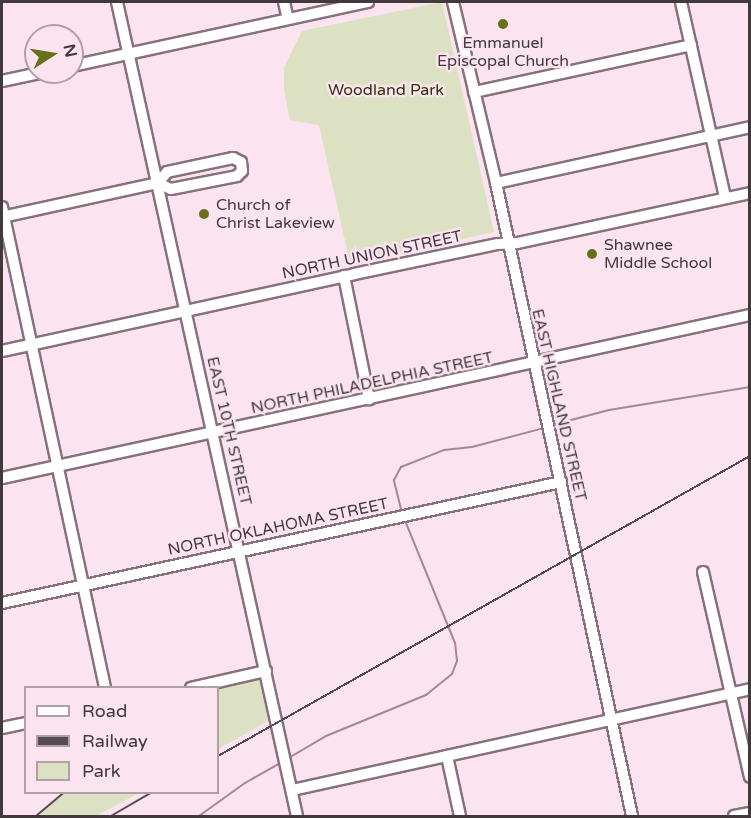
<!DOCTYPE html>
<html>
<head>
<meta charset="utf-8">
<style>
	body { margin:0 }
	#map { position:relative; width:751px; height:818px; overflow:hidden; background:#fbe3ef; font-family:"Varela Round",sans-serif }
	div>[style] { position:absolute }
	.green>* { inset:0; background:#dbe1c2 }
	.stream>* { height:2px; margin:-1px; padding:0 1px; transform-origin:1px; border-radius:1px; background:#a88597 }
	.roads { filter:drop-shadow(2px 0 #86717c) drop-shadow(-2px 0 #86717c) drop-shadow(0 2px #86717c) drop-shadow(0 -2px #86717c) }
	.minor>* { height:10px; margin:-5px; padding:0 5px; transform-origin:5px; border-radius:5px; background:#fff }
	.rail>* { height:2px; margin:-1px; padding:0 1px; transform-origin:1px; border-radius:1px; background:#564b50 }
	.dots>* { width:16px; height:16px; translate:-50% -50%; box-sizing:border-box; border:3px solid #fbe3ef; border-radius:50% }
	span { translate:-50% -50%; white-space:nowrap; text-align:center; line-height:1.15; -webkit-text-stroke:5px #fbe3ef; paint-order:stroke }
	.poi-label { font-size:16px; color:#42393d }
	.left { translate:0 -50%; text-align:left }
	.park-label { font-size:16px; color:#2f3307 }
	.street-label { font-size:16px; color:#42393d }
	.frame { position:absolute; inset:0; border:3px solid #42393d; pointer-events:none }
	.legend { position:absolute; left:24px; top:686px; width:195px; height:108px; box-sizing:border-box; background:#fbe3ef; border:2px solid #b19fa8; margin:0; padding:8px 10px; list-style:none; font-size:18px; color:#42393d }
	.legend li { display:flex; align-items:center; gap:12px; height:30px }
	.legend b { width:30px; border:2px solid #b19fa8 }
	.north { position:absolute; left:24px; top:24px; width:60px; height:60px; box-sizing:border-box; background:#fbe3ef; border:2px solid #b19fa8; border-radius:50%; rotate:78deg; font-size:16px; font-weight:700; line-height:24px; text-align:center; color:#42393d }
	.north::after { content:''; display:block; margin:auto; width:21px; height:27px; background:#687119; clip-path:polygon(50% 0,100% 100%,50% 72%,0 100%) }
</style>
</head>
<body>
<div id="map">
	<div class="green">
		<i style="clip-path:polygon(442px 2px,494px 232px,350px 263px,319px 125px,290px 120px,284px 90px,284px 67px,302px 31px)"></i>
		<i style="clip-path:polygon(259px 679px,268px 721px,218px 749px,218px 688px)"></i>
		<i style="clip-path:polygon(63px 793px,63px 792px,139px 793px,96px 816px,36px 816px)"></i>
	</div>
	<div class="stream">
		<i style="left:552px;top:425px;width:59px;rotate:-14.7deg"></i>
		<i style="left:609px;top:410px;width:143px;rotate:-9.3deg"></i>
		<i style="left:402px;top:513px;width:34px;rotate:-104deg"></i>
		<i style="left:394px;top:480px;width:15px;rotate:-62deg"></i>
		<i style="left:401px;top:467px;width:46px;rotate:-21.6deg"></i>
		<i style="left:444px;top:450px;width:28px;rotate:-6deg"></i>
		<i style="left:472px;top:447px;width:74px;rotate:-14.8deg"></i>
		<i style="left:287px;top:759px;width:45px;rotate:-30.5deg"></i>
		<i style="left:326px;top:736px;width:108px;rotate:-22.3deg"></i>
		<i style="left:426px;top:695px;width:33px;rotate:-39deg"></i>
		<i style="left:452px;top:674px;width:14px;rotate:-69deg"></i>
		<i style="left:457px;top:661px;width:18px;rotate:-96deg"></i>
		<i style="left:455px;top:643px;width:135px;rotate:-112.2deg"></i>
		<i style="left:199px;top:816px;width:57px;rotate:-35.7deg"></i>
		<i style="left:245px;top:783px;width:43px;rotate:-29.6deg"></i>
	</div>
	<div class="roads">
		<div class="minor">
			<i style="left:117px;top:2px;width:834px;rotate:77.53deg"></i>
			<i style="left:284px;top:2px;width:17px;rotate:77deg"></i>
			<i style="left:453px;top:2px;width:186px;rotate:76.6deg"></i>
			<i style="left:496px;top:183px;width:647px;rotate:77.87deg"></i>
			<i style="left:681px;top:2px;width:201px;rotate:77.3deg"></i>
			<i style="left:72px;top:66px;width:303px;rotate:-12.2deg"></i>
			<i style="left:2px;top:81px;width:43px;rotate:-12.1deg"></i>
			<i style="left:474px;top:92px;width:222px;rotate:-12.2deg"></i>
			<i style="left:496px;top:183px;width:260px;rotate:-12.4deg"></i>
			<i style="left:2px;top:207px;width:492px;rotate:77.9deg"></i>
			<i style="left:2px;top:217px;width:160px;rotate:-12.3deg"></i>
			<i style="left:158px;top:183px;width:14px;rotate:25deg"></i>
			<i style="left:171px;top:189px;width:67px;rotate:-11.1deg"></i>
			<i style="left:237px;top:176px;width:7px;rotate:-45deg"></i>
			<i style="left:242px;top:171px;width:9px;rotate:-96deg"></i>
			<i style="left:241px;top:162px;width:9px;rotate:-153deg"></i>
			<i style="left:233px;top:158px;width:67px;rotate:168deg"></i>
			<i style="left:167px;top:172px;width:14px;rotate:129deg"></i>
			<i style="left:344px;top:276px;width:126px;rotate:78.5deg"></i>
			<i style="left:2px;top:351px;width:360px;rotate:-12.3deg"></i>
			<i style="left:354px;top:274px;width:147px;rotate:-11.8deg"></i>
			<i style="left:498px;top:244px;width:19px;rotate:-3deg"></i>
			<i style="left:517px;top:243px;width:238px;rotate:-12.1deg"></i>
			<i style="left:2px;top:478px;width:766px;rotate:-12.29deg"></i>
			<i style="left:703px;top:572px;width:210px;rotate:77.1deg"></i>
			<i style="left:2px;top:603px;width:572px;rotate:-12.21deg"></i>
			<i style="left:191px;top:688px;width:77px;rotate:-12.8deg"></i>
			<i style="left:2px;top:728px;width:25px;rotate:-12deg"></i>
			<i style="left:447px;top:756px;width:61px;rotate:77.8deg"></i>
			<i style="left:292px;top:790px;width:469px;rotate:-12.4deg"></i>
			<i style="left:734px;top:816px;width:16px;rotate:-11deg"></i>
		</div>
	</div>
	<div class="rail">
		<i style="left:218px;top:756px;width:611px;rotate:-29.42deg"></i>
		<i style="left:36px;top:816px;width:38px;rotate:-40deg"></i>
		<i style="left:111px;top:816px;width:48px;rotate:-30.3deg"></i>
	</div>
	<div class="dots">
		<i style="left:503px;top:24px;background:#687119"></i>
		<i style="left:204px;top:214px;background:#687119"></i>
		<i style="left:592px;top:254px;background:#687119"></i>
	</div>
	<div class="poi-label">
		<span style="left:503px;top:52px">Emmanuel<br>Episcopal Church</span>
		<span class="left" style="left:216px;top:214px">Church of<br>Christ Lakeview</span>
		<span class="left" style="left:604px;top:254px">Shawnee<br>Middle School</span>
	</div>
	<div class="park-label">
		<span style="left:386px;top:90px">Woodland Park</span>
	</div>
	<div class="street-label">
		<span style="left:372px;top:255px;rotate:-12deg">NORTH UNION STREET</span>
		<span style="left:372px;top:383px;rotate:-12deg">NORTH PHILADELPHIA STREET</span>
		<span style="left:559px;top:405px;rotate:77deg">EAST HIGHLAND STREET</span>
		<span style="left:229px;top:431px;rotate:77deg">EAST 10TH STREET</span>
		<span style="left:278px;top:527px;rotate:-12deg">NORTH OKLAHOMA STREET</span>
	</div>
	<div class="frame"></div>
	<ul class="legend">
	<li><b style="height:8px;background:#fff"></b>Road</li>
	<li><b style="height:8px;background:#564b50"></b>Railway</li>
	<li><b style="height:16px;background:#dbe1c2"></b>Park</li>
	</ul>
	<div class="north">N</div>
</div>
</body>
</html>
